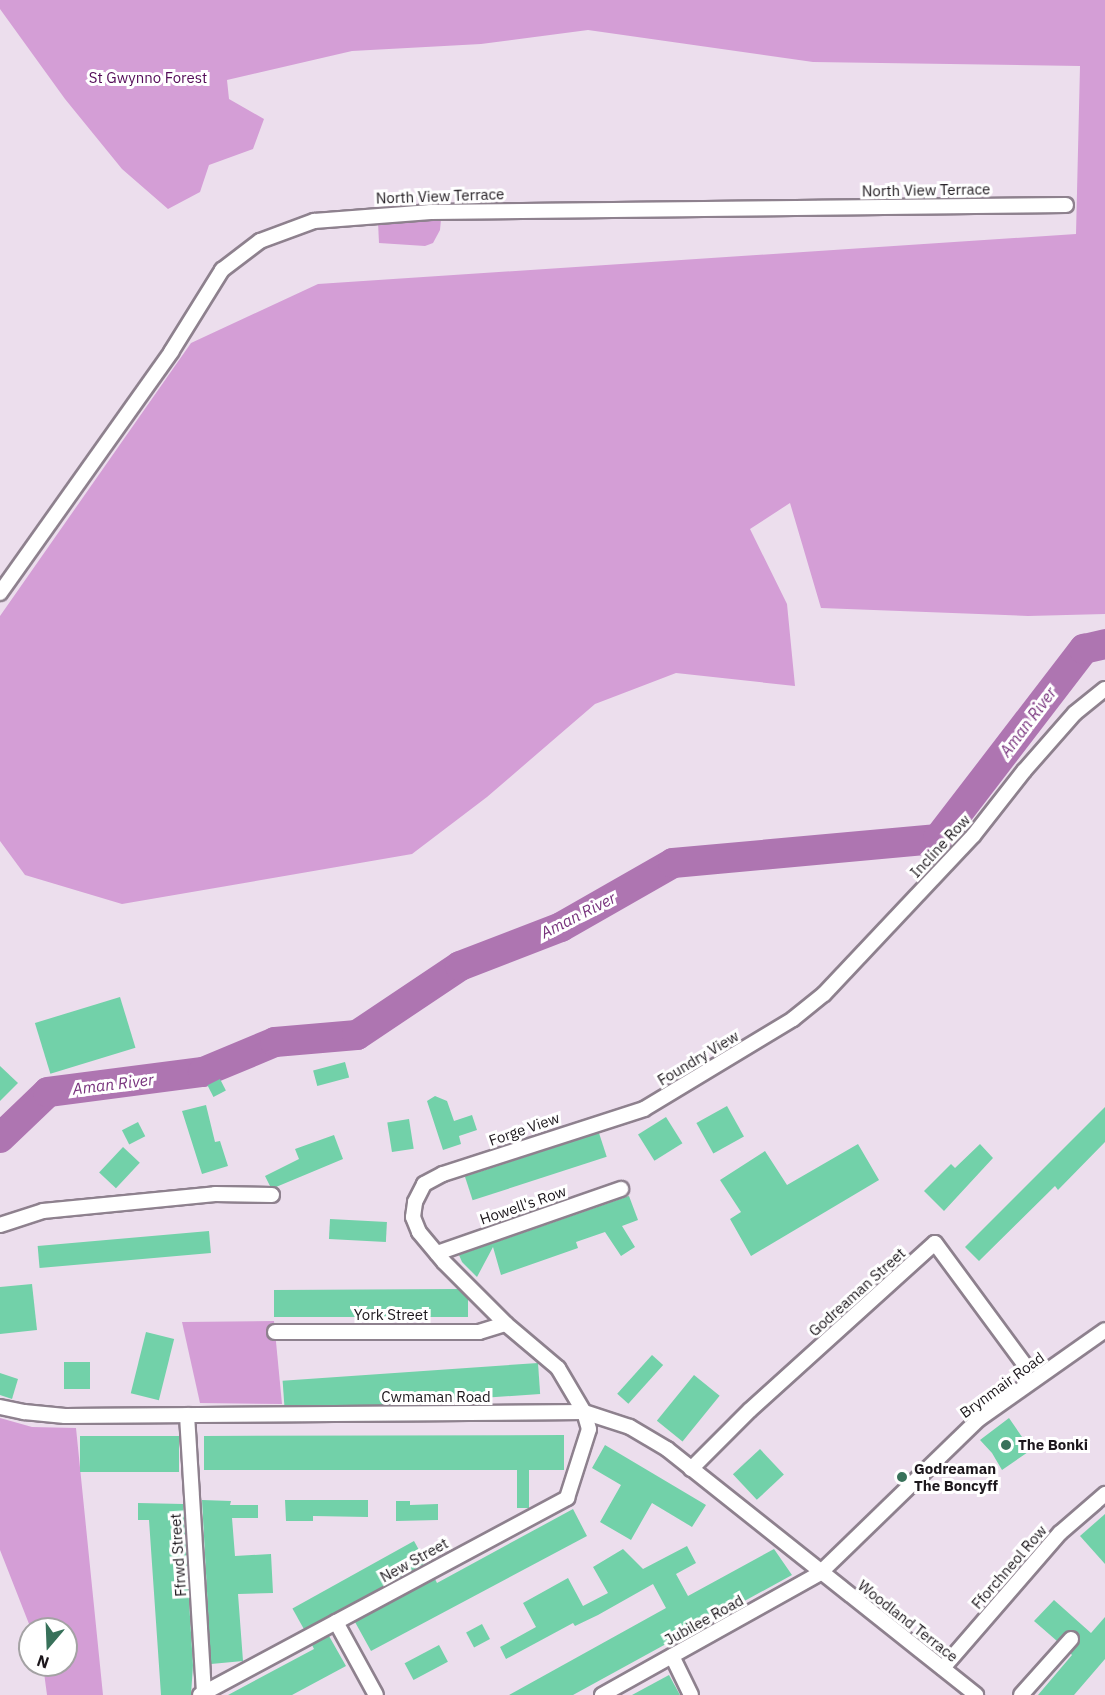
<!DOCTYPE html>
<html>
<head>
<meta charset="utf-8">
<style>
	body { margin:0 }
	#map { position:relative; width:1105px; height:1695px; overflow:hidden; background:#ecdeed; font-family:"IBM Plex Sans",sans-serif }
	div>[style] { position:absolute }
	.green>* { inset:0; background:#d49ed6 }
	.river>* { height:30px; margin:-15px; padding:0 15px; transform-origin:15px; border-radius:15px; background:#ae75b1 }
	.building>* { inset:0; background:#72d1a9; transform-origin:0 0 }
	.roads { filter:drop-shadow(2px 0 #8e818e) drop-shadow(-2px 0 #8e818e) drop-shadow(0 2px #8e818e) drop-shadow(0 -2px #8e818e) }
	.street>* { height:14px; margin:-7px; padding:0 7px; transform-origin:7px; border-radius:7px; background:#fff }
	.dots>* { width:16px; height:16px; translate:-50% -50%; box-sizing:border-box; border:3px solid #fff; border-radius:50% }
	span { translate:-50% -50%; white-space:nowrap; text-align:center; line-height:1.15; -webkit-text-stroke:6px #fff; paint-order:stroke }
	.park-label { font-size:15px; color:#530b58 }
	.street-label { font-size:15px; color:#1c171c }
	.poi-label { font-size:15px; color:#1c171c; font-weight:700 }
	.left { translate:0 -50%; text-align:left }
	.water-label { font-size:16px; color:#78337d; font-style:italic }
	.north { position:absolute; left:18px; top:1617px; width:60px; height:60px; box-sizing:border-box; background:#fff; border:2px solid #a4a2a4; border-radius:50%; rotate:199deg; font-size:16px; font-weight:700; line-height:24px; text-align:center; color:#1c171c }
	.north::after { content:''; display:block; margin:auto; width:21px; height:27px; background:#38715a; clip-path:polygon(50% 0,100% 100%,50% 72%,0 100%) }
</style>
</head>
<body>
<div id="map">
	<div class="green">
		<i style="clip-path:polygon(0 0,1105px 0,1105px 614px,1028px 616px,821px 608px,790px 503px,750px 529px,787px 604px,795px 686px,676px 673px,595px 704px,487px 797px,412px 854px,122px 904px,25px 875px,0 841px,0 616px,191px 343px,318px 284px,1076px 234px,1080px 66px,813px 62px,588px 30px,481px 44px,352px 51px,227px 80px,229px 99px,264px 119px,253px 149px,209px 165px,200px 192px,168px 209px,122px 169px,65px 99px,0 9px)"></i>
		<i style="clip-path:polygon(441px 219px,440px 230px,433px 243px,425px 246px,379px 243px,378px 222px)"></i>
		<i style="clip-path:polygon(274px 1321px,282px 1404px,200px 1403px,182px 1322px)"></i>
		<i style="clip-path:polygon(0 1418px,32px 1427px,76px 1428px,103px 1695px,47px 1695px,43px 1665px,66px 1665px,66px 1629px,31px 1629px,0 1550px)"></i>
	</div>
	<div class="river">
		<i style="left:0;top:1138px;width:66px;rotate:-43.8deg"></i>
		<i style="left:48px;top:1092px;width:156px;rotate:-7.4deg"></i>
		<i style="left:203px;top:1072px;width:78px;rotate:-22.6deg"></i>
		<i style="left:275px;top:1042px;width:82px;rotate:-4.9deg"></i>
		<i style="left:357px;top:1035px;width:124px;rotate:-33.8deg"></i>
		<i style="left:460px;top:966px;width:108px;rotate:-21.1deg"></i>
		<i style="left:561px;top:927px;width:129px;rotate:-29.7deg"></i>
		<i style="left:673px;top:863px;width:266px;rotate:-5.2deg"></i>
		<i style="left:938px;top:839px;width:240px;rotate:-52.5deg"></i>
		<i style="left:1084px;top:649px;width:22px;rotate:-13deg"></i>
	</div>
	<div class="building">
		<i style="left:120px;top:997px;width:53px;height:89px;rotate:73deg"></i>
		<i style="left:345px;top:1062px;width:16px;height:33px;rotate:75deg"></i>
		<i style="clip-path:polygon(0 1066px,18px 1083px,0 1101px)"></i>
		<i style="left:220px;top:1079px;width:13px;height:14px;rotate:63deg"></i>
		<i style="clip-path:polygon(435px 1096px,447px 1101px,454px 1121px,472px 1115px,477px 1130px,459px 1136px,461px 1144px,443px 1150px,427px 1101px)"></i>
		<i style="clip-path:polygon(206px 1105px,215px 1142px,220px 1141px,228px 1166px,202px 1174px,182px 1111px)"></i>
		<i style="left:727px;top:1106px;width:35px;height:35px;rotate:61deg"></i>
		<i style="clip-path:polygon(1105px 1107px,1105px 1142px,1058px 1190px,1055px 1186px,979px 1261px,965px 1247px)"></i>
		<i style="left:666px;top:1117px;width:31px;height:33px;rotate:58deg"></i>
		<i style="left:409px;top:1119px;width:30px;height:22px;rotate:81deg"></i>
		<i style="left:138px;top:1122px;width:16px;height:18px;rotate:63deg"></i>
		<i style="left:599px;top:1133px;width:25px;height:141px;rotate:72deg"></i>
		<i style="clip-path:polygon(334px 1135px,343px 1159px,276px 1187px,270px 1186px,265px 1176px,299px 1159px,295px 1149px)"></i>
		<i style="clip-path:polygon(858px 1144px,879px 1180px,751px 1256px,730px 1219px,741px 1212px,720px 1180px,765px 1151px,787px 1185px)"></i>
		<i style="clip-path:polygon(980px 1144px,993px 1158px,944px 1211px,924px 1191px,951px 1164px,955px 1168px)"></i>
		<i style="left:123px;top:1147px;width:23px;height:35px;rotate:43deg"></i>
		<i style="clip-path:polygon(629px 1196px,638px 1220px,622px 1226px,635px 1247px,621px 1256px,605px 1232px,576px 1242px,578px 1248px,501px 1275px,493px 1247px,477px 1277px,462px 1262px,459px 1255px)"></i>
		<i style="left:330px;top:1219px;width:57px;height:20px;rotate:3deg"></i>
		<i style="left:209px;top:1231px;width:22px;height:172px;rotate:85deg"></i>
		<i style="clip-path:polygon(32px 1284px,37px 1330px,0 1334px,0 1287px)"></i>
		<i style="clip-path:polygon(459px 1289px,468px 1298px,468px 1317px,274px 1317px,274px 1290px)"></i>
		<i style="left:146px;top:1332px;width:29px;height:63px;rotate:14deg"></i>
		<i style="left:652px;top:1355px;width:15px;height:52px;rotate:42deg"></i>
		<i style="left:64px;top:1362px;width:26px;height:27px"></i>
		<i style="left:538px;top:1363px;width:31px;height:256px;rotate:86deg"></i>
		<i style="clip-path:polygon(0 1373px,18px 1379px,12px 1399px,0 1395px)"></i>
		<i style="left:694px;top:1375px;width:33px;height:59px;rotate:39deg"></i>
		<i style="clip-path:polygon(1009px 1418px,1031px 1450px,1002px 1470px,992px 1453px,980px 1440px)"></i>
		<i style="clip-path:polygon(564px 1435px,564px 1470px,529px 1470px,529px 1508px,517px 1508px,517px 1470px,204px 1470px,204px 1436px)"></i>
		<i style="left:80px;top:1436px;width:99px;height:36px"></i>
		<i style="clip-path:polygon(605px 1445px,706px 1505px,692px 1527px,652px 1503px,631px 1540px,600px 1522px,621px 1485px,592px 1468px)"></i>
		<i style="left:760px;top:1449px;width:35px;height:37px;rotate:47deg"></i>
		<i style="clip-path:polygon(202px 1500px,231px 1501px,230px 1505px,258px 1505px,258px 1518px,232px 1518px,235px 1556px,271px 1554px,273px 1593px,238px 1594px,243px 1661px,211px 1664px)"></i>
		<i style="clip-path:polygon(285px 1500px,368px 1500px,368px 1517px,313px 1516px,313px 1521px,286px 1521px)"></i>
		<i style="clip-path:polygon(396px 1501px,410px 1501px,410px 1505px,438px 1504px,438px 1520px,396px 1521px)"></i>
		<i style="clip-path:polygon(138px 1503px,183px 1504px,193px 1665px,191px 1695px,161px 1695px,149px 1520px,138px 1520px)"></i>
		<i style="clip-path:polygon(573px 1509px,587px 1536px,371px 1651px,355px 1622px,435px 1579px,437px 1583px)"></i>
		<i style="clip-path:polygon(1105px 1514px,1105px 1564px,1080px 1536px)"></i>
		<i style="left:414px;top:1541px;width:25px;height:139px;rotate:61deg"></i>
		<i style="clip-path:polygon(687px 1546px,696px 1563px,676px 1574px,688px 1596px,774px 1549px,792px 1575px,573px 1695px,509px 1695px,666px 1608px,653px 1584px,598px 1615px,575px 1626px,573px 1623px,506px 1659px,500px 1647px,536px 1627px,523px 1603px,568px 1578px,583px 1606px,608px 1593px,593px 1567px,623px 1549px,643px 1569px)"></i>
		<i style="clip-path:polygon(1054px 1600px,1091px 1633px,1105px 1617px,1105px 1659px,1074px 1695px,1038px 1695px,1072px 1655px,1070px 1653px,1080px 1640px,1077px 1633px,1072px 1630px,1065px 1633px,1057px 1641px,1034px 1621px)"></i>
		<i style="left:482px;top:1624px;width:17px;height:18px;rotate:62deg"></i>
		<i style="clip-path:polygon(329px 1636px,346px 1666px,292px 1695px,228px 1695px,314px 1649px,312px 1645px)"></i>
		<i style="left:439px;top:1645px;width:19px;height:39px;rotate:62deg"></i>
		<i style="clip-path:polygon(669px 1675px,680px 1695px,632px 1695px)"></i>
	</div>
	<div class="roads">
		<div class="street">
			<i style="left:0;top:593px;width:296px;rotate:-54.6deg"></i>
			<i style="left:171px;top:352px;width:97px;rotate:-58.1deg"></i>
			<i style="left:222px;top:270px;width:48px;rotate:-37.3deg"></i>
			<i style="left:260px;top:241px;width:58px;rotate:-20.3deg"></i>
			<i style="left:314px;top:221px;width:117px;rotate:-4.4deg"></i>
			<i style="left:431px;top:212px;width:635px;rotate:-0.63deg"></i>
			<i style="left:0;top:1225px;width:45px;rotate:-18deg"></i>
			<i style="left:43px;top:1211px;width:173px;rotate:-5.6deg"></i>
			<i style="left:215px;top:1194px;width:57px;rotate:1deg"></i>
			<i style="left:437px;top:1253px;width:195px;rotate:-19.2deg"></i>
			<i style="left:275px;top:1332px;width:204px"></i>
			<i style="left:479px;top:1332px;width:28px;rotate:-17deg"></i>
			<i style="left:0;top:1407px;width:25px;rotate:12deg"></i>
			<i style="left:24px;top:1412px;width:41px;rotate:5.6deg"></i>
			<i style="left:65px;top:1416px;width:519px;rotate:-0.44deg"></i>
			<i style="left:584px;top:1412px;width:48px;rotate:18.1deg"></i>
			<i style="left:630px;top:1427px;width:43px;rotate:30.7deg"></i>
			<i style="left:667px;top:1449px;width:395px;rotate:38.5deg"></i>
			<i style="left:187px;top:1415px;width:279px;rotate:86.5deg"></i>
			<i style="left:691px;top:1469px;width:83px;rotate:-45deg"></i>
			<i style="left:750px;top:1410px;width:249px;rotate:-42.1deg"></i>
			<i style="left:935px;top:1243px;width:152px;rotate:53.6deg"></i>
			<i style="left:336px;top:1622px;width:83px;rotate:61.3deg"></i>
			<i style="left:672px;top:1656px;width:43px;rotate:64deg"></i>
			<i style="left:943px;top:1668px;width:179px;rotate:-49.1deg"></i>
			<i style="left:1060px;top:1533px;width:60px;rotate:-40.9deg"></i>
			<i style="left:200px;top:1695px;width:417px;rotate:-28.2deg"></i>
			<i style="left:567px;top:1498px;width:72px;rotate:-72.3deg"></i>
			<i style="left:589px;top:1429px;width:18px;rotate:-106deg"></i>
			<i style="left:584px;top:1412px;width:51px;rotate:-120.6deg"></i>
			<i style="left:558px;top:1368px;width:68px;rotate:-139.8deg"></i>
			<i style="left:506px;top:1324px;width:88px;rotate:-135deg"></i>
			<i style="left:444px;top:1262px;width:39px;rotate:-130deg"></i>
			<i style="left:419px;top:1232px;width:16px;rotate:-112deg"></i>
			<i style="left:413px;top:1217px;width:15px;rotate:-82deg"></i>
			<i style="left:415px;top:1202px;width:20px;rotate:-63deg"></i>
			<i style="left:424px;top:1184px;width:21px;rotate:-28deg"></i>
			<i style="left:443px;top:1174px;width:211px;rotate:-17.9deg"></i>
			<i style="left:644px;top:1109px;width:174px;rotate:-31.1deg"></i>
			<i style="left:793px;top:1019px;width:40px;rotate:-39deg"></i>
			<i style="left:824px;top:994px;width:217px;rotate:-46.7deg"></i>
			<i style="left:973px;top:836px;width:83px;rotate:-51.9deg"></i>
			<i style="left:1024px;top:771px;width:77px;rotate:-48.7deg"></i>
			<i style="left:1075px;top:713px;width:38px;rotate:-39deg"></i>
			<i style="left:602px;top:1695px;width:250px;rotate:-29.2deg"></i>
			<i style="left:820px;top:1573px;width:221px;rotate:-44.1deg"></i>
			<i style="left:979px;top:1419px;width:154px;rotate:-35.2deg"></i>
			<i style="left:1021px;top:1695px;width:75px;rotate:-48.2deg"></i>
		</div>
	</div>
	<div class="dots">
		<i style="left:1006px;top:1445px;background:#38715a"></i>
		<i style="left:902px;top:1477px;background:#38715a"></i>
	</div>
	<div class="park-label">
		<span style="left:148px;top:78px">St Gwynno Forest</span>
	</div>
	<div class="street-label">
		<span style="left:926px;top:190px;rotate:-1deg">North View Terrace</span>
		<span style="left:440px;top:196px;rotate:-2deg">North View Terrace</span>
		<span style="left:940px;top:846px;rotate:-47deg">Incline Row</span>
		<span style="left:698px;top:1058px;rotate:-31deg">Foundry View</span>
		<span style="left:524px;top:1129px;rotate:-19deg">Forge View</span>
		<span style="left:523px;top:1205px;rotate:-19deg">Howell's Row</span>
		<span style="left:857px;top:1292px;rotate:-42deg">Godreaman Street</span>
		<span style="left:391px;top:1315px">York Street</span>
		<span style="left:1002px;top:1385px;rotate:-36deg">Brynmair Road</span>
		<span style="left:436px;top:1397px">Cwmaman Road</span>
		<span style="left:178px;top:1555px;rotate:-94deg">Ffrwd Street</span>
		<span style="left:414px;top:1560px;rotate:-29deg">New Street</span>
		<span style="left:1009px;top:1567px;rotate:-49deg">Fforchneol Row</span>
		<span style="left:704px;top:1620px;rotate:-29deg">Jubilee Road</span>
		<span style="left:908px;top:1621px;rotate:38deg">Woodland Terrace</span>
	</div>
	<div class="poi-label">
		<span class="left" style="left:1018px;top:1445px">The Bonki</span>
		<span class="left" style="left:914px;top:1477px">Godreaman<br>The Boncyff</span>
	</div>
	<div class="water-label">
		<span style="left:1028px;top:722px;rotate:-53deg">Aman River</span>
		<span style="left:578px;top:915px;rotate:-27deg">Aman River</span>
		<span style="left:113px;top:1084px;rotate:-7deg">Aman River</span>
	</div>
	<div class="north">N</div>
</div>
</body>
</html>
